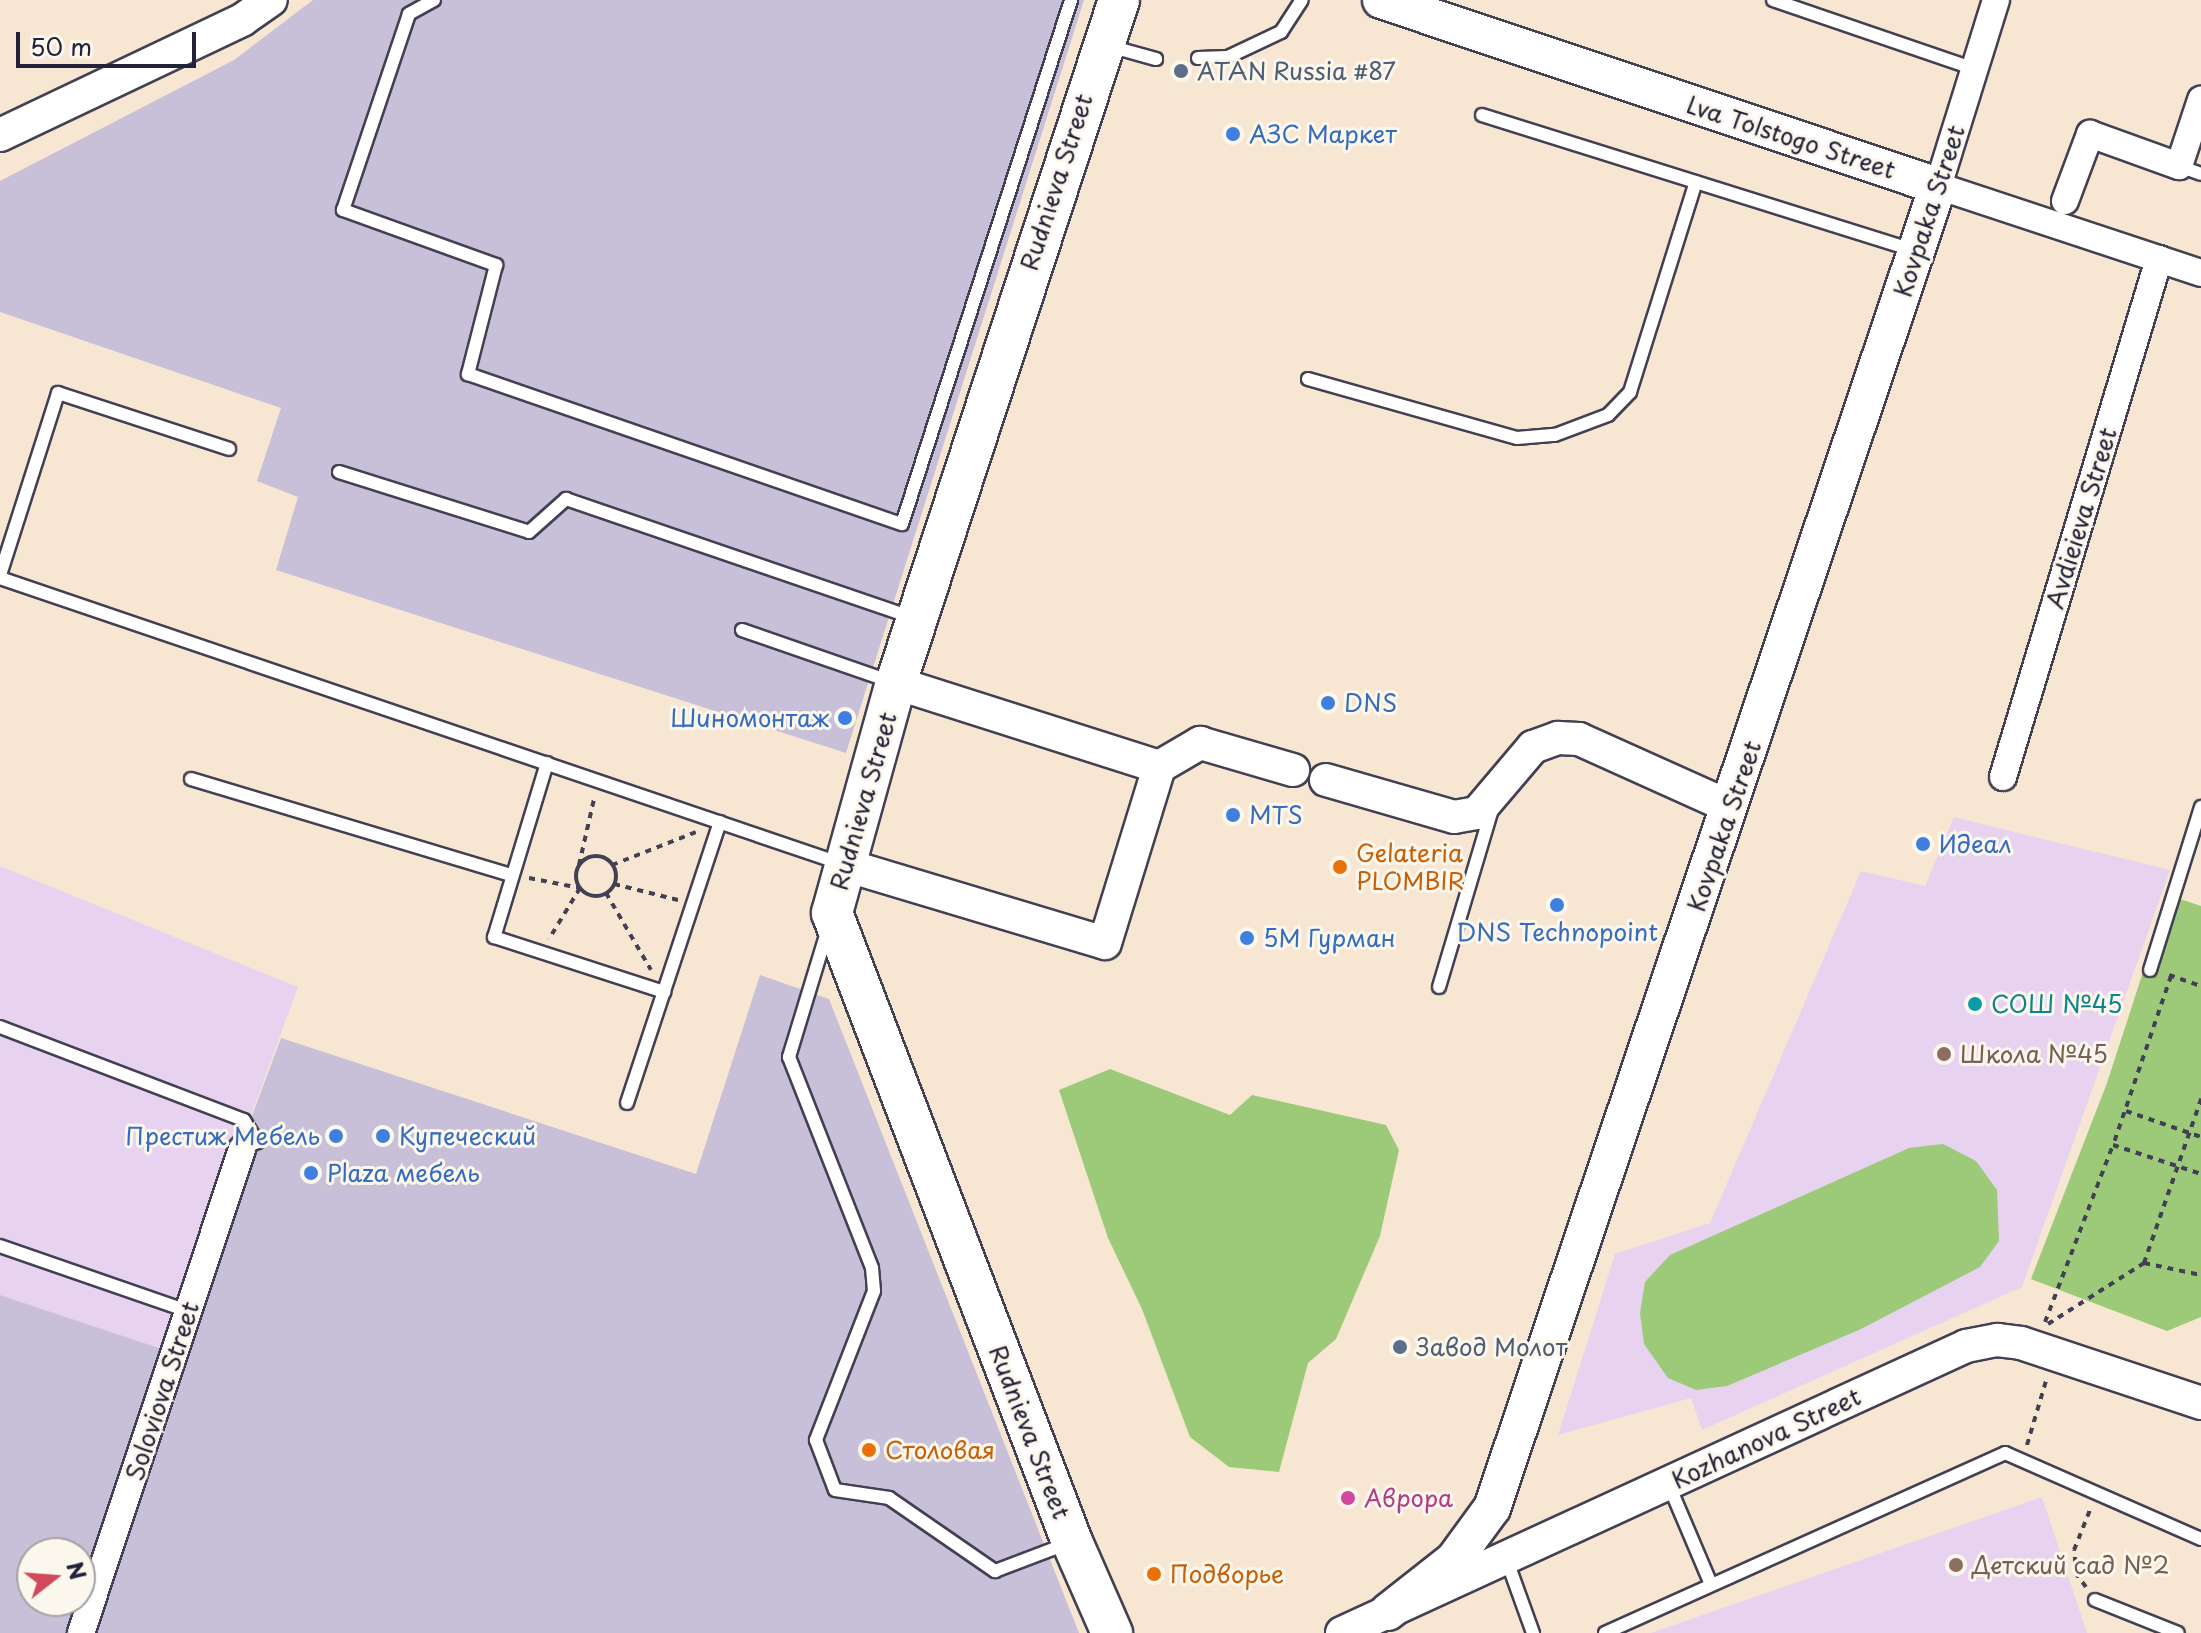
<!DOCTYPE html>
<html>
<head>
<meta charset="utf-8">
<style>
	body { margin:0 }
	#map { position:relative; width:2201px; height:1633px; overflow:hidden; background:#f7e7d2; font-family:"Playpen Sans",sans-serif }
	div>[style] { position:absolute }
	.built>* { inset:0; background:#e7d2ef }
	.industrial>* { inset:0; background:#c8bfd8 }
	.green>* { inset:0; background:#9cca78 }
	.path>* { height:4px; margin-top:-2px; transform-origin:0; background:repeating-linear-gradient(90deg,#424052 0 6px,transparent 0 12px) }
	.path>.ring { margin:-2px; padding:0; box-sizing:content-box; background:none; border:4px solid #424052; border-radius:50% }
	.roads { filter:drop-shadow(2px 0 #424052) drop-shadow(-2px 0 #424052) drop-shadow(0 2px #424052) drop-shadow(0 -2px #424052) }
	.service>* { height:12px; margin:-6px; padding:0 6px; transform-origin:6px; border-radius:6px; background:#fff }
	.minor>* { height:26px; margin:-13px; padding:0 13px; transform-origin:13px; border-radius:13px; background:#fff }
	.tertiary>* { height:32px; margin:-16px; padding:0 16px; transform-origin:16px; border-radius:16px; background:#fff }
	.secondary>* { height:36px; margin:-18px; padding:0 18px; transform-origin:18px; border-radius:18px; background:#fff }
	.primary>* { height:40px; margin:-20px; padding:0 20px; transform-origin:20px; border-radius:20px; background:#fff }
	.dots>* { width:22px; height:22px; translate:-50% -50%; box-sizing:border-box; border:4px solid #fbf7ec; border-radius:50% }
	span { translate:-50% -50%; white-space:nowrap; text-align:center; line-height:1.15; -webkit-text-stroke:6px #fbf7ec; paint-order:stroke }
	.service-label { font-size:24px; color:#4e5e75 }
	.left { translate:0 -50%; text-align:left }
	.shop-label { font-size:24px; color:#366cbe }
	.right { translate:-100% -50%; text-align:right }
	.street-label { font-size:24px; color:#22223b }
	.food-label { font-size:24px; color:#c56008 }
	.culture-label { font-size:24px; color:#0d838f }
	.education-label { font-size:24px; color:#785e54 }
	.hotel-label { font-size:24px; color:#b23c85 }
	.north { position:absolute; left:16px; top:1537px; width:80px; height:80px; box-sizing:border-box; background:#fbf7ec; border:2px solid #a4a2a5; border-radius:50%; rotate:73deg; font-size:22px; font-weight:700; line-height:32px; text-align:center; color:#22223b }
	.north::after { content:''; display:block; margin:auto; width:28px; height:36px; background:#d1495b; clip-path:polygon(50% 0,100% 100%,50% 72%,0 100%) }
	.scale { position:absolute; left:16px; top:32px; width:180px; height:36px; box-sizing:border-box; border:4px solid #22223b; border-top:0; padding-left:10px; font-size:24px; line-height:28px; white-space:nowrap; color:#22223b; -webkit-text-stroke:6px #fbf7ec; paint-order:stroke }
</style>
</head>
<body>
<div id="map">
	<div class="built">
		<i style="clip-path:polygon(1954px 817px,2170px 870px,2022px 1287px,1702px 1430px,1691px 1398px,1558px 1435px,1615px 1254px,1710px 1223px,1861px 871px,1925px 886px)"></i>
		<i style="clip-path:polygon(0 866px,298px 987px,165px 1350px,0 1295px)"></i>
		<i style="clip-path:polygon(2042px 1497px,2087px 1633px,1651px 1633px)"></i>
	</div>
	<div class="industrial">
		<i style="clip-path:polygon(313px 0,1084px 0,846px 753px,276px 570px,298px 497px,257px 481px,281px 408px,0 312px,0 181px,234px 60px)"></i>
		<i style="clip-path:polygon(evenodd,760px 975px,829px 999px,1079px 1633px,0 1633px,0 1295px,165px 1350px,281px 1038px,696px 1174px,760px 975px,32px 1553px,80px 1553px,80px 1601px,32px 1601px,32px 1553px)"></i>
	</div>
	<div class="green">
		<i style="clip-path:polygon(2168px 895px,2201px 906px,2201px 1317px,2167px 1331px,2031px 1279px,2107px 1083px)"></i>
		<i style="clip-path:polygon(1110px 1069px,1230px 1115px,1252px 1095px,1386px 1125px,1399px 1150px,1380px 1236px,1336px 1339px,1308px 1363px,1279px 1472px,1229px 1467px,1190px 1437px,1142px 1309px,1108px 1238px,1059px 1090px)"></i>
		<i style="clip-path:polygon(1943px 1144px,1976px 1161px,1997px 1190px,1999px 1241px,1980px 1267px,1861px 1329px,1727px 1386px,1696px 1390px,1668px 1378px,1644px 1344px,1640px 1313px,1645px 1282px,1670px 1255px,1909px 1148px)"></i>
	</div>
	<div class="path">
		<i class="ring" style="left:576px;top:856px;width:36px;height:36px"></i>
		<i style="left:579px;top:865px;width:68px;rotate:-77.2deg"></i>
		<i style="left:612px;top:865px;width:90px;rotate:-21.4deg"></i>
		<i style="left:529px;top:878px;width:52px;rotate:11.1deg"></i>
		<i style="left:580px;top:888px;width:60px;rotate:121.3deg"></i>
		<i style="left:614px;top:884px;width:66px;rotate:14deg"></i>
		<i style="left:606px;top:893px;width:89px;rotate:59.7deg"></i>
		<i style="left:2169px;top:975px;width:34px;rotate:19deg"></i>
		<i style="left:2171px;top:976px;width:179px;rotate:108.9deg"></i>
		<i style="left:2113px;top:1145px;width:93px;rotate:18.2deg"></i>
		<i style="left:2126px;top:1111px;width:79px;rotate:19.1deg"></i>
		<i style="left:2144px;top:1263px;width:58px;rotate:11.9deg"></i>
		<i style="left:2045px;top:1322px;width:190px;rotate:-69deg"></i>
		<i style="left:2048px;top:1324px;width:114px;rotate:-32.4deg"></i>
		<i style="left:2144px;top:1263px;width:174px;rotate:-70.8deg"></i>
		<i style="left:2027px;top:1445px;width:67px;rotate:-73.5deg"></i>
		<i style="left:2086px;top:1587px;width:15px;rotate:-127deg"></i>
		<i style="left:2077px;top:1575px;width:25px;rotate:-97deg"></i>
		<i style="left:2074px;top:1550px;width:43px;rotate:-68.2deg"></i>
	</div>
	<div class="roads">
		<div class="service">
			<i style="left:434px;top:0;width:29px;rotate:151deg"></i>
			<i style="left:409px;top:14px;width:207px;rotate:108.6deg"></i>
			<i style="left:343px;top:210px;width:163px;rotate:19.8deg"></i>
			<i style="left:496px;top:265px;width:113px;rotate:104.4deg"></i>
			<i style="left:468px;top:374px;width:459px;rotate:19.1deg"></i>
			<i style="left:902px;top:524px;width:551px;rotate:-72.12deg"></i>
			<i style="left:1773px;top:0;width:213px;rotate:18.9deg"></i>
			<i style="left:1109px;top:46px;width:49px;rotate:15.5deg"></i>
			<i style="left:1198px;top:58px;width:30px;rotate:-2deg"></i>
			<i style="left:1228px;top:57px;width:59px;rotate:-25.3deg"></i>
			<i style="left:1281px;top:32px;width:38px;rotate:-57deg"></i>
			<i style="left:1482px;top:115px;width:452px;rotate:17.4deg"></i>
			<i style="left:2179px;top:166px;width:23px;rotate:20deg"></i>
			<i style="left:1308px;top:379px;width:217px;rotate:15.8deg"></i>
			<i style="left:1517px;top:438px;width:38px;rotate:-5deg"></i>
			<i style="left:1555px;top:435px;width:57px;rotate:-20.7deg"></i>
			<i style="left:1608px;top:415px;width:32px;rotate:-46deg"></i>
			<i style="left:1630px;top:392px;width:220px;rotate:-72.6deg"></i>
			<i style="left:339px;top:472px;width:199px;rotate:17.5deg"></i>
			<i style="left:529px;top:532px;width:50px;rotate:-41.7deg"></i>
			<i style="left:566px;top:499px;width:365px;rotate:18.9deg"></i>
			<i style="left:0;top:575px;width:191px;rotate:-72.3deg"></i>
			<i style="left:58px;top:393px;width:180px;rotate:18.1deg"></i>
			<i style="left:0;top:578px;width:889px;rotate:18.76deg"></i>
			<i style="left:742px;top:630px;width:156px;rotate:19.1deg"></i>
			<i style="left:547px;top:763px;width:182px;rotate:106.9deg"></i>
			<i style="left:494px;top:937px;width:179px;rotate:17.9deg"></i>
			<i style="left:191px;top:779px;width:334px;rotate:16.7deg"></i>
			<i style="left:827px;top:932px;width:131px;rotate:106.9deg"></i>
			<i style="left:789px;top:1057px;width:227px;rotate:68.5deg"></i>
			<i style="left:872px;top:1268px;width:23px;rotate:85deg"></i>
			<i style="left:874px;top:1291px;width:160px;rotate:111.3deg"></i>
			<i style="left:816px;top:1440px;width:53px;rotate:69.2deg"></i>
			<i style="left:835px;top:1490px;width:55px;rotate:8.4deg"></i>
			<i style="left:889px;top:1498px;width:129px;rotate:34.6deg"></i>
			<i style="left:995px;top:1571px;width:76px;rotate:-20.8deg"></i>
			<i style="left:2150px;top:970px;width:171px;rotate:-72.6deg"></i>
			<i style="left:1439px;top:987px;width:186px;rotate:-73.4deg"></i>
			<i style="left:0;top:1027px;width:261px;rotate:20.9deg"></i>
			<i style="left:244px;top:1120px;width:26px;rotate:59deg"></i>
			<i style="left:257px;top:1142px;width:17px;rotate:155deg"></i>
			<i style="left:627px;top:1103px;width:296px;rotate:-71.7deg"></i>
			<i style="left:0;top:1246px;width:199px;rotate:19.1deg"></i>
			<i style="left:1668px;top:1483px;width:108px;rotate:67deg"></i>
			<i style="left:1506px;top:1558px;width:80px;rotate:70.2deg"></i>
			<i style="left:2095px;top:1600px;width:89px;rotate:21.7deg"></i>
			<i style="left:1605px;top:1633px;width:439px;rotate:-24.2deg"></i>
			<i style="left:2005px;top:1453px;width:214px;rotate:23.7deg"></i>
		</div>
		<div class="minor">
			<i style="left:1996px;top:0;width:195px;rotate:107.3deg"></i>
			<i style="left:1938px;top:186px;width:277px;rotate:18.3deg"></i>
			<i style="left:2065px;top:201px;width:72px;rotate:-69.5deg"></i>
			<i style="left:2090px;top:134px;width:95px;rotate:19.8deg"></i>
			<i style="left:2179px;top:166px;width:70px;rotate:-71.6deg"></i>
			<i style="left:2003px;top:777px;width:541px;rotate:-73.24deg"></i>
			<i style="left:81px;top:1633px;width:510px;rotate:-71.6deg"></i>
		</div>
		<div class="tertiary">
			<i style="left:0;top:135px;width:268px;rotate:-25.4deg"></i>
			<i style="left:242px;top:20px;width:35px;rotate:-35deg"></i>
			<i style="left:1159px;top:767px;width:48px;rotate:-30.3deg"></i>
			<i style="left:1200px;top:743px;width:97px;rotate:16.2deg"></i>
			<i style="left:1326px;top:780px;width:133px;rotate:16.1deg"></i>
			<i style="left:1454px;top:817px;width:23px;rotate:-10deg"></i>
			<i style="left:1477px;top:813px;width:87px;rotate:-49.7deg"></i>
			<i style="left:1533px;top:747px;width:27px;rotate:-20deg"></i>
			<i style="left:1558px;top:738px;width:21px;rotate:3deg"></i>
			<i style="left:1579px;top:739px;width:166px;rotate:24.2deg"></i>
			<i style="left:845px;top:865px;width:271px;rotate:16.7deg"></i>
			<i style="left:1105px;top:943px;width:184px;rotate:-72.9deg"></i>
			<i style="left:1159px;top:767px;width:276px;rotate:-162.3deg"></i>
			<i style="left:1342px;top:1633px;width:687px;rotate:-24.7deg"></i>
			<i style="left:1966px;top:1346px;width:32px;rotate:-11deg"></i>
			<i style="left:1997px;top:1340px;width:24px;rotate:7deg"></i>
			<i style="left:2021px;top:1343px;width:190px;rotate:18.4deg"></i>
		</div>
		<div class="secondary">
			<i style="left:1381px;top:0;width:587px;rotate:18.47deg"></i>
			<i style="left:1938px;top:186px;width:1395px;rotate:108.64deg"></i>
			<i style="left:1492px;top:1508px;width:64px;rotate:126.2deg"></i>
			<i style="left:1454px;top:1560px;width:84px;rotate:141.8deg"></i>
		</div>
		<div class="primary">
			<i style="left:1112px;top:1633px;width:99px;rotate:-113.7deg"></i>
			<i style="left:1072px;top:1542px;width:673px;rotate:-110.88deg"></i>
			<i style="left:832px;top:913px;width:239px;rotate:-74.5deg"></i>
			<i style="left:896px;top:683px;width:718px;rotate:-71.92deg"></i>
		</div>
	</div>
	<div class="dots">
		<i style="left:1181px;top:71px;background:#5c6f8a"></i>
		<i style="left:1233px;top:134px;background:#3f7fe0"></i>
		<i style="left:1328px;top:703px;background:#3f7fe0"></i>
		<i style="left:845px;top:718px;background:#3f7fe0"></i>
		<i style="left:1233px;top:815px;background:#3f7fe0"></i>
		<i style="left:1923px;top:844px;background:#3f7fe0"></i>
		<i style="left:1340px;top:867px;background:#e8710a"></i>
		<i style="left:1557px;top:905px;background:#3f7fe0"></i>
		<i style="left:1247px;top:938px;background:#3f7fe0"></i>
		<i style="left:1975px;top:1004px;background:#0f9aa8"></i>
		<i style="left:1944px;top:1054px;background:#8d6e63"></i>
		<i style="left:336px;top:1136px;background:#3f7fe0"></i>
		<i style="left:383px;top:1136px;background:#3f7fe0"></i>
		<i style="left:311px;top:1173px;background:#3f7fe0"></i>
		<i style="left:1400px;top:1347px;background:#5c6f8a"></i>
		<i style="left:869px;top:1450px;background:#e8710a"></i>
		<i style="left:1348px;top:1498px;background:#d1479c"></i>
		<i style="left:1956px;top:1565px;background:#8d6e63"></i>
		<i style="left:1154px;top:1574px;background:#e8710a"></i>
	</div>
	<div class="service-label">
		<span class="left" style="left:1197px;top:71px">ATAN Russia #87</span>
		<span class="left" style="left:1416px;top:1347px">Завод Молот</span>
	</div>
	<div class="shop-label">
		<span class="left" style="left:1249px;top:134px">АЗС Маркет</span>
		<span class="left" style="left:1344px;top:703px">DNS</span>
		<span class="right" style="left:829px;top:718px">Шиномонтаж</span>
		<span class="left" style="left:1249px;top:815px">MTS</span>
		<span class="left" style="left:1939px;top:844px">Идеал</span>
		<span style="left:1557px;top:932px">DNS Technopoint</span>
		<span class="left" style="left:1263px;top:938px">5М Гурман</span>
		<span class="right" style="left:320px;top:1136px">Престиж Мебель</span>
		<span class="left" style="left:399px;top:1136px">Купеческий</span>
		<span class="left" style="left:327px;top:1173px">Plaza мебель</span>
	</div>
	<div class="street-label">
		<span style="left:1791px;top:137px;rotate:18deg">Lva Tolstogo Street</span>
		<span style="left:1056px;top:182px;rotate:-72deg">Rudnieva Street</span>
		<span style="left:1929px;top:211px;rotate:-72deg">Kovpaka Street</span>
		<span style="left:2081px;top:518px;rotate:-73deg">Avdieieva Street</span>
		<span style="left:863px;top:801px;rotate:-74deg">Rudnieva Street</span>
		<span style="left:1724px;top:826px;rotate:-71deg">Kovpaka Street</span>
		<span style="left:162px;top:1391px;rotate:-72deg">Soloviova Street</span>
		<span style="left:1030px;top:1432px;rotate:69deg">Rudnieva Street</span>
		<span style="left:1766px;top:1438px;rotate:-25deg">Kozhanova Street</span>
	</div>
	<div class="food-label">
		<span class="left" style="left:1356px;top:867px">Gelateria<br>PLOMBIR</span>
		<span class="left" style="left:885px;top:1450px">Столовая</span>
		<span class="left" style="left:1170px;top:1574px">Подворье</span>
	</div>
	<div class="culture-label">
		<span class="left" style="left:1991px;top:1004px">СОШ №45</span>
	</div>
	<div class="education-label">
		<span class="left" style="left:1960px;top:1054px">Школа №45</span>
		<span class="left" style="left:1972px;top:1565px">Детский сад №2</span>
	</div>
	<div class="hotel-label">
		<span class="left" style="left:1364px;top:1498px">Аврора</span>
	</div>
	<div class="north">N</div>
	<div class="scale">50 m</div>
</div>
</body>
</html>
